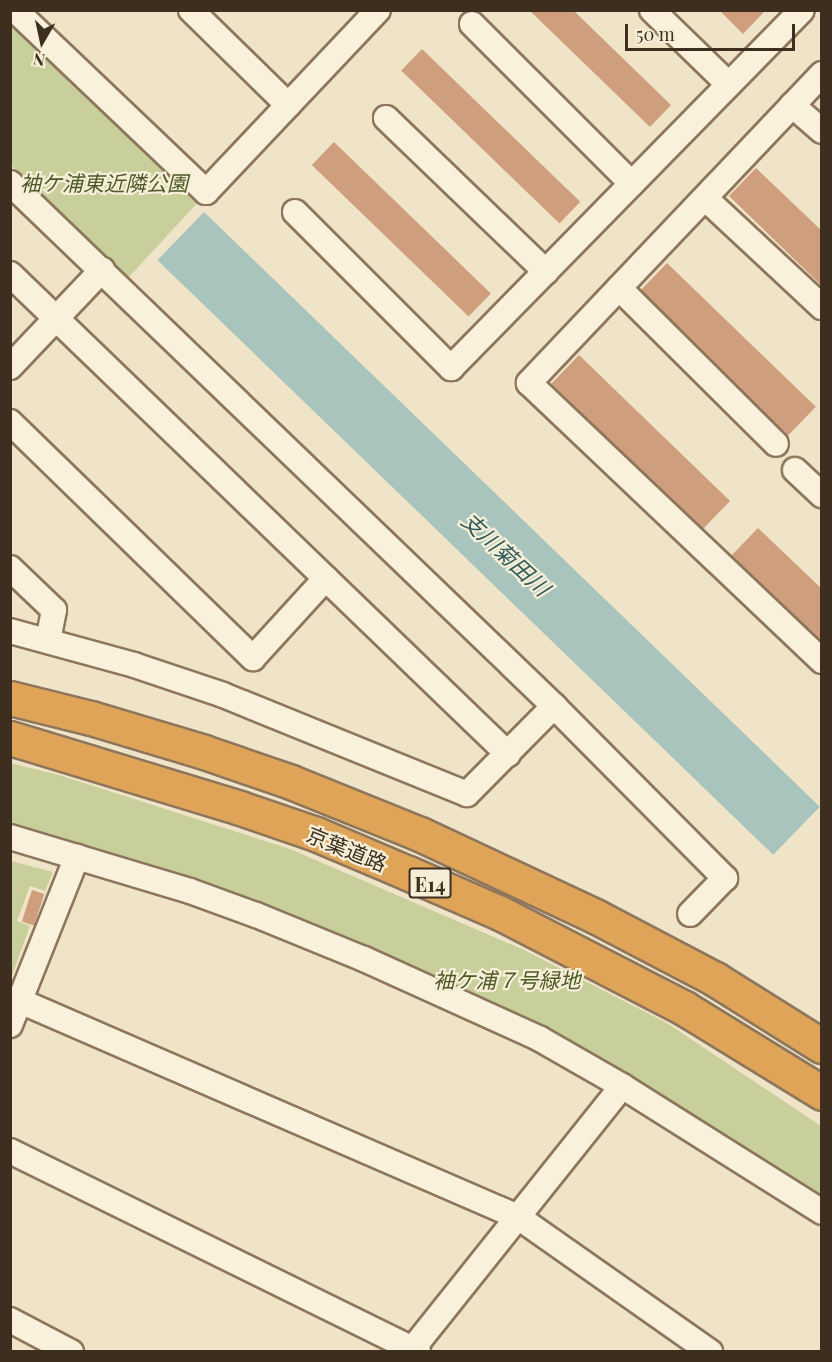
<!DOCTYPE html>
<html>
<head>
<meta charset="utf-8">
<style>
	body { margin:0 }
	#map { position:relative; width:832px; height:1362px; overflow:hidden; background:#f0e4c8; font-family:"Playfair Display","Noto Sans JP",serif }
	div>[style] { position:absolute }
	.green>* { inset:0; background:#c9cf9b }
	.water>* { inset:0; background:#a9c4bc; transform-origin:0 0 }
	.building>* { inset:0; background:#cf9f7d; transform-origin:0 0 }
	.roads { filter:drop-shadow(2px 0 #8d765c) drop-shadow(-2px 0 #8d765c) drop-shadow(0 2px #8d765c) drop-shadow(0 -2px #8d765c) }
	.minor>* { height:24px; margin:-12px; padding:0 12px; transform-origin:12px; border-radius:12px; background:#faf1dc }
	.highway>* { height:33px; margin:-16.5px; padding:0 16.5px; transform-origin:16.5px; border-radius:16.5px; background:#e0a458 }
	span { translate:-50% -50%; white-space:nowrap; text-align:center; line-height:1.15; -webkit-text-stroke:4.5px #f7eed8; paint-order:stroke }
	.shield-label span { padding:2px 4px; background:#f7eed8; border:2px solid; border-radius:4px; -webkit-text-stroke-width:0 }
	.shield-label { font-size:20px; color:#3d2e20; font-weight:700 }
	.park-label { font-size:21px; color:#4d5a26; font-style:italic }
	.street-label { font-size:21px; color:#3d2e20 }
	.water-label { font-size:22px; color:#2f5d5a; font-style:italic }
	.frame { position:absolute; inset:0; border:12px solid #3d2e20; pointer-events:none }
	.north { position:absolute; left:12px; top:12px; width:60px; height:60px; -webkit-text-stroke:4px #f7eed8; paint-order:stroke; rotate:189deg; font-size:16px; font-weight:700; line-height:24px; text-align:center; color:#3d2e20 }
	.north::after { content:''; display:block; margin:auto; width:21px; height:27px; background:#3d2e20; clip-path:polygon(50% 0,100% 100%,50% 72%,0 100%) }
	.scale { position:absolute; left:625px; top:24px; width:170px; height:27px; box-sizing:border-box; border:3px solid #3d2e20; border-top:0; padding-left:8px; font-size:18px; line-height:21px; white-space:nowrap; color:#3d2e20; -webkit-text-stroke:4px #f7eed8; paint-order:stroke }
</style>
</head>
<body>
<div id="map">
	<div class="green">
		<i style="clip-path:polygon(10px 18px,200px 200px,128px 278px,11px 165px)"></i>
		<i style="clip-path:polygon(10px 763px,59px 775px,290px 849px,524px 950px,667px 1023px,821px 1126px,821px 1202px,641px 1082px,598px 1057px,356px 945px,187px 876px,11px 827px)"></i>
		<i style="clip-path:polygon(11px 861px,53px 872px,45px 891px,30px 886px,17px 921px,30px 926px,11px 978px)"></i>
	</div>
	<div class="water">
		<i style="left:204px;top:212px;width:856px;height:67px;rotate:44deg"></i>
	</div>
	<div class="building">
		<i style="clip-path:polygon(529px 10px,573px 10px,671px 105px,650px 127px)"></i>
		<i style="clip-path:polygon(719px 10px,763px 10px,764px 12px,743px 34px)"></i>
		<i style="left:422px;top:49px;width:220px;height:30px;rotate:44deg"></i>
		<i style="left:334px;top:142px;width:218px;height:32px;rotate:44deg"></i>
		<i style="clip-path:polygon(756px 168px,822px 231px,822px 286px,729px 196px)"></i>
		<i style="left:667px;top:263px;width:207px;height:40px;rotate:44deg"></i>
		<i style="left:579px;top:355px;width:210px;height:40px;rotate:44deg"></i>
		<i style="clip-path:polygon(758px 528px,822px 589px,822px 646px,730px 557px)"></i>
		<i style="left:32px;top:890px;width:13px;height:33px;rotate:18deg"></i>
	</div>
	<div class="roads">
		<div class="minor">
			<i style="left:15px;top:10px;width:264px;rotate:43.6deg"></i>
			<i style="left:206px;top:192px;width:250px;rotate:-46.6deg"></i>
			<i style="left:191px;top:10px;width:136px;rotate:44.4deg"></i>
			<i style="left:652px;top:10px;width:107px;rotate:44.2deg"></i>
			<i style="left:472px;top:24px;width:226px;rotate:45deg"></i>
			<i style="left:822px;top:74px;width:426px;rotate:133.5deg"></i>
			<i style="left:529px;top:383px;width:404px;rotate:43.5deg"></i>
			<i style="left:792px;top:105px;width:40px;rotate:41deg"></i>
			<i style="left:386px;top:118px;width:222px;rotate:43.9deg"></i>
			<i style="left:10px;top:183px;width:755px;rotate:43.87deg"></i>
			<i style="left:554px;top:706px;width:243px;rotate:45.2deg"></i>
			<i style="left:725px;top:878px;width:50px;rotate:134.2deg"></i>
			<i style="left:705px;top:198px;width:160px;rotate:43deg"></i>
			<i style="left:295px;top:212px;width:221px;rotate:45deg"></i>
			<i style="left:451px;top:368px;width:501px;rotate:-45.57deg"></i>
			<i style="left:10px;top:274px;width:692px;rotate:43.95deg"></i>
			<i style="left:619px;top:288px;width:221px;rotate:44.8deg"></i>
			<i style="left:10px;top:367px;width:134px;rotate:-46.5deg"></i>
			<i style="left:10px;top:422px;width:339px;rotate:44.2deg"></i>
			<i style="left:253px;top:658px;width:108px;rotate:-47.6deg"></i>
			<i style="left:795px;top:470px;width:37px;rotate:43deg"></i>
			<i style="left:10px;top:568px;width:61px;rotate:43.7deg"></i>
			<i style="left:54px;top:610px;width:31px;rotate:101deg"></i>
			<i style="left:10px;top:631px;width:129px;rotate:15.3deg"></i>
			<i style="left:134px;top:665px;width:94px;rotate:18.6deg"></i>
			<i style="left:223px;top:695px;width:263px;rotate:22.1deg"></i>
			<i style="left:467px;top:794px;width:124px;rotate:-45.3deg"></i>
			<i style="left:10px;top:837px;width:188px;rotate:16.7deg"></i>
			<i style="left:190px;top:891px;width:70px;rotate:20deg"></i>
			<i style="left:256px;top:915px;width:117px;rotate:22.2deg"></i>
			<i style="left:364px;top:959px;width:193px;rotate:24.4deg"></i>
			<i style="left:540px;top:1039px;width:95px;rotate:29.8deg"></i>
			<i style="left:622px;top:1086px;width:236px;rotate:32.2deg"></i>
			<i style="left:20px;top:1001px;width:543px;rotate:23.45deg"></i>
			<i style="left:518px;top:1217px;width:235px;rotate:35.1deg"></i>
			<i style="left:10px;top:1025px;width:181px;rotate:-68.3deg"></i>
			<i style="left:10px;top:1151px;width:455px;rotate:26.2deg"></i>
			<i style="left:10px;top:1320px;width:69px;rotate:27.7deg"></i>
			<i style="left:410px;top:1352px;width:340px;rotate:-51.4deg"></i>
		</div>
		<div class="highway">
			<i style="left:10px;top:698px;width:83px;rotate:13.9deg"></i>
			<i style="left:91px;top:718px;width:118px;rotate:16.7deg"></i>
			<i style="left:204px;top:752px;width:92px;rotate:19deg"></i>
			<i style="left:291px;top:782px;width:139px;rotate:22deg"></i>
			<i style="left:420px;top:834px;width:195px;rotate:25.1deg"></i>
			<i style="left:597px;top:917px;width:133px;rotate:27.7deg"></i>
			<i style="left:715px;top:979px;width:126px;rotate:32.1deg"></i>
			<i style="left:10px;top:738px;width:240px;rotate:16.9deg"></i>
			<i style="left:240px;top:808px;width:80px;rotate:18.9deg"></i>
			<i style="left:316px;top:834px;width:100px;rotate:23deg"></i>
			<i style="left:408px;top:873px;width:100px;rotate:23.5deg"></i>
			<i style="left:500px;top:913px;width:207px;rotate:27.3deg"></i>
			<i style="left:684px;top:1008px;width:162px;rotate:31.6deg"></i>
		</div>
	</div>
	<div class="shield-label">
		<span style="left:430px;top:883px">E14</span>
	</div>
	<div class="park-label">
		<span style="left:104px;top:182px">袖ケ浦東近隣公園</span>
		<span style="left:507px;top:979px">袖ケ浦７号緑地</span>
	</div>
	<div class="street-label">
		<span style="left:347px;top:848px;rotate:22deg">京葉道路</span>
	</div>
	<div class="water-label">
		<span style="left:506px;top:554px;rotate:43deg">支川菊田川</span>
	</div>
	<div class="frame"></div>
	<div class="north">N</div>
	<div class="scale">50 m</div>
</div>
</body>
</html>
